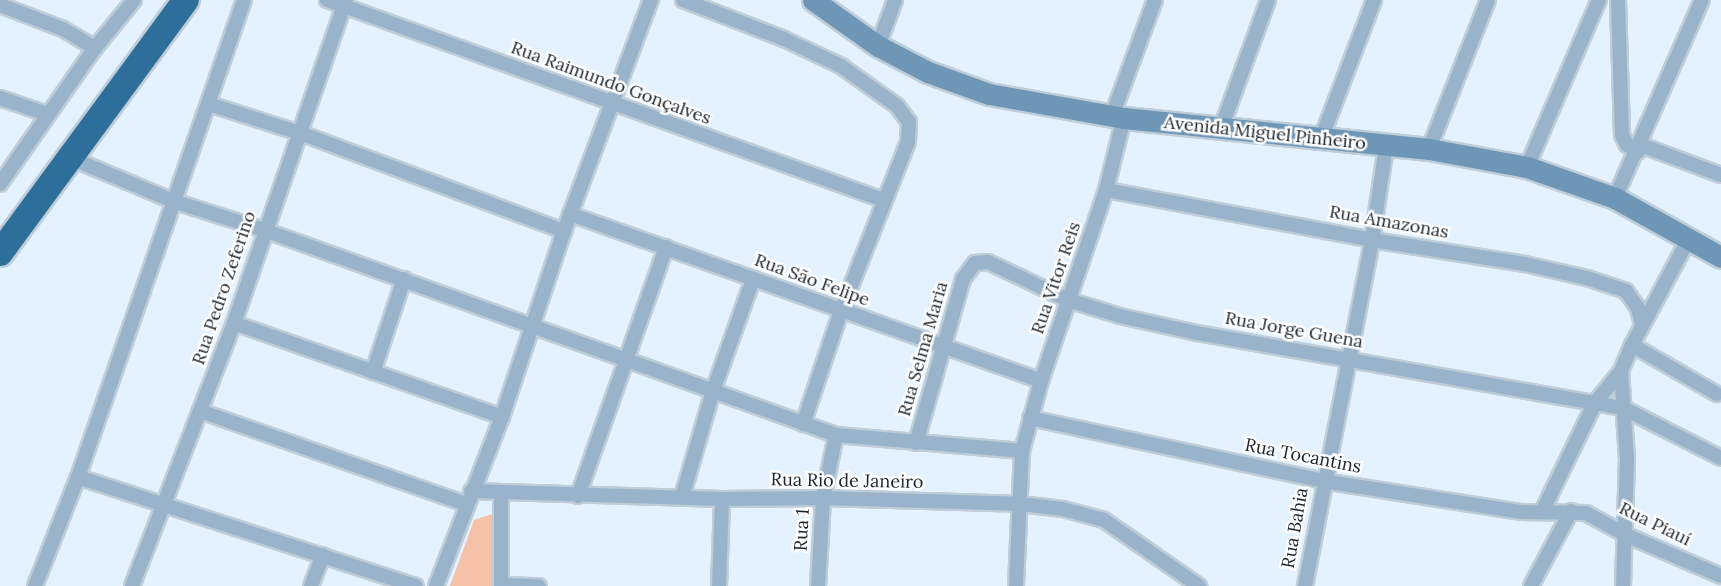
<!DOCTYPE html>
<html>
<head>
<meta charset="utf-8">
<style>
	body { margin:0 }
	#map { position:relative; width:1721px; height:586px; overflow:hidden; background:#e3f2fe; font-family:Lora,serif }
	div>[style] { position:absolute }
	.green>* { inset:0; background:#f6c1a9 }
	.roads { filter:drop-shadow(2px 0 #bfcdd8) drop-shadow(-2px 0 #bfcdd8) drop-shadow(0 2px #bfcdd8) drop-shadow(0 -2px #bfcdd8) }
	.street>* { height:14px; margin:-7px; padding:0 7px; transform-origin:7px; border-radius:7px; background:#99b4ca }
	.secondary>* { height:21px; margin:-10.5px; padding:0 10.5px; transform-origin:10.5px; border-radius:10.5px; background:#6e97b7 }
	.highway>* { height:26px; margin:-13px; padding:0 13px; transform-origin:13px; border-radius:13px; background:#2d6e9b }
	span { translate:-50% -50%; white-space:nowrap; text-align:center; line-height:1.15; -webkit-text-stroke:5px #fdfdfd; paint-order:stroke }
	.street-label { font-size:18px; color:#1c252c }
</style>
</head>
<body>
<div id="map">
	<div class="green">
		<i style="clip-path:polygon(495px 513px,494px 586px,450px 586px,474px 520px)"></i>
	</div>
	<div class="roads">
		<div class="street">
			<i style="left:327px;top:0;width:591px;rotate:19.78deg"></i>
			<i style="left:683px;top:0;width:108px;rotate:21.1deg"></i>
			<i style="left:784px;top:39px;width:63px;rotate:25.3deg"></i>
			<i style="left:841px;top:66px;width:69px;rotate:35.5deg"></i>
			<i style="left:897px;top:106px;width:20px;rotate:53deg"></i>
			<i style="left:909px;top:122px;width:20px;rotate:93deg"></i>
			<i style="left:908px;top:142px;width:182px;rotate:111.6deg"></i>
			<i style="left:841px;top:311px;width:119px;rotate:108.6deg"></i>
			<i style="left:1618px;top:0;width:135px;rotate:88.3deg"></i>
			<i style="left:1622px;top:135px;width:11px;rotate:63deg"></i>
			<i style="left:1627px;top:145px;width:13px;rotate:29deg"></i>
			<i style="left:0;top:5px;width:67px;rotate:20.9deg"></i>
			<i style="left:63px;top:29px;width:37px;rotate:31deg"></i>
			<i style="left:878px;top:46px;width:49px;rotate:-69.7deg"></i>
			<i style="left:0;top:98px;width:50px;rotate:18.8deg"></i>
			<i style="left:209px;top:104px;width:96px;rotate:17.7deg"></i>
			<i style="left:300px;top:133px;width:282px;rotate:20.4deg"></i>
			<i style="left:1112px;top:116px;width:124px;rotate:-69.7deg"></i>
			<i style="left:1222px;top:126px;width:134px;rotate:-69.9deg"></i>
			<i style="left:1321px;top:139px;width:149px;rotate:-69.1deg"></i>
			<i style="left:1641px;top:145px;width:85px;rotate:20.6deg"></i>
			<i style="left:1429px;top:149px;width:160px;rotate:-68.4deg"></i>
			<i style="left:68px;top:157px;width:114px;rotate:22.7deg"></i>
			<i style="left:173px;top:201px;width:96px;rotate:17.7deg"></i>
			<i style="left:264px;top:230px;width:608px;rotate:19.72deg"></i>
			<i style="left:836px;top:435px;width:187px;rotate:4.9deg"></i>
			<i style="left:1527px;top:167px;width:182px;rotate:-66.7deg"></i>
			<i style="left:0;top:184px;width:166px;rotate:-55.1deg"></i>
			<i style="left:95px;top:48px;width:62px;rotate:-50.9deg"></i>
			<i style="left:1106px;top:190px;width:271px;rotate:10.6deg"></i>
			<i style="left:1372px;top:240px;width:155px;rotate:8.9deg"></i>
			<i style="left:1525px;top:264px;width:64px;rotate:12.7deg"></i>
			<i style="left:1587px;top:278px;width:41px;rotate:18.4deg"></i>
			<i style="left:1626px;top:291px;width:21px;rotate:55deg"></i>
			<i style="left:1638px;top:308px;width:17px;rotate:77deg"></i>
			<i style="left:1615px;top:198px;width:216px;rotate:-66.3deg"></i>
			<i style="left:570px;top:214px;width:500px;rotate:19.5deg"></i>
			<i style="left:234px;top:323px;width:284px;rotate:19.3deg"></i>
			<i style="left:1632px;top:345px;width:98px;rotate:30deg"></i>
			<i style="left:373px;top:372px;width:98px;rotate:-71.6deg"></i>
			<i style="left:200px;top:411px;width:282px;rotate:19.3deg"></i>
			<i style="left:1030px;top:418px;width:300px;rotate:12.1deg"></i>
			<i style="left:1323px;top:481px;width:201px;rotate:8.9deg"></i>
			<i style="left:1522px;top:512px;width:64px;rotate:0.9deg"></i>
			<i style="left:1586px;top:513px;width:46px;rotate:28.8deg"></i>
			<i style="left:1626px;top:535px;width:103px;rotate:23.3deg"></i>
			<i style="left:916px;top:443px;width:171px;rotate:-74deg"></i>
			<i style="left:963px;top:279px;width:20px;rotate:-53deg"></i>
			<i style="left:975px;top:263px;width:13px;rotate:-4deg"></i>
			<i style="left:988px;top:262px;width:89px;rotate:25.4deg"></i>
			<i style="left:1068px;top:300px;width:54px;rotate:17.1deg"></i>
			<i style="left:1120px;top:316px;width:74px;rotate:12.5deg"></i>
			<i style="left:1192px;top:332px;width:438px;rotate:10deg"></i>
			<i style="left:1623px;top:408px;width:110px;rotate:27deg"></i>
			<i style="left:78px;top:477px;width:355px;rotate:17.9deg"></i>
			<i style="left:471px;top:491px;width:251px;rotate:1.8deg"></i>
			<i style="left:722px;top:499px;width:101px;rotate:-0.6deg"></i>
			<i style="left:823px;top:498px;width:197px;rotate:1.7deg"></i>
			<i style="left:1020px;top:504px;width:43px;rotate:6.6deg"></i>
			<i style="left:1063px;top:509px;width:42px;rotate:15deg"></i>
			<i style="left:1104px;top:520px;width:116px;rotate:34.8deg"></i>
			<i style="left:578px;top:496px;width:264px;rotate:-70.5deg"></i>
			<i style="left:682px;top:497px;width:110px;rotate:-73.7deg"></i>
			<i style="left:713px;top:391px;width:119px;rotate:-70.3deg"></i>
			<i style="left:1542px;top:512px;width:121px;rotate:-64.1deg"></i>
			<i style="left:1595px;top:403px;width:41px;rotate:-50.9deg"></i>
			<i style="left:501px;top:585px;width:38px;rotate:2deg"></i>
			<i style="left:35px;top:586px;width:117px;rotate:-68.5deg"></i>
			<i style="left:78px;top:477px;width:505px;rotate:-70.81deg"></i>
			<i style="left:132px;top:586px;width:282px;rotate:-68.8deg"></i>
			<i style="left:234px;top:323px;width:342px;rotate:-70.9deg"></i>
			<i style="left:311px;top:586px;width:33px;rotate:-69deg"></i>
			<i style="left:436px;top:586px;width:181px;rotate:-68.7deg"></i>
			<i style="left:502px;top:417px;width:196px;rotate:-71.6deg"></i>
			<i style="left:564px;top:231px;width:247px;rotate:-69.4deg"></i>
			<i style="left:501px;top:586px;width:93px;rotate:-90deg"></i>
			<i style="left:719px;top:586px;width:87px;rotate:-88deg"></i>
			<i style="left:818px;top:586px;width:88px;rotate:-86.7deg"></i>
			<i style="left:823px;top:498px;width:64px;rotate:-78.3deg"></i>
			<i style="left:1016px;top:586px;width:135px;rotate:-87.5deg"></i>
			<i style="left:1022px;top:451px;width:73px;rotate:-74.8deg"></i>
			<i style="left:1041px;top:381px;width:202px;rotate:-71.2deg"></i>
			<i style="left:1106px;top:190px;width:74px;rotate:-76deg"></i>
			<i style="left:1305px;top:586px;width:352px;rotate:-79deg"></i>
			<i style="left:1372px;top:240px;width:95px;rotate:-81.5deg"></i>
			<i style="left:1531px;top:586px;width:85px;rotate:-61.9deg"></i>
			<i style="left:1623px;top:586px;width:127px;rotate:-88.2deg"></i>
			<i style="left:1627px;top:459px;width:88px;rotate:-93.9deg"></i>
			<i style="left:1621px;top:371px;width:28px;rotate:-67deg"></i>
			<i style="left:1632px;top:345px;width:119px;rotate:-61.9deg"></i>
		</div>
		<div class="secondary">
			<i style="left:813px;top:0;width:80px;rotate:35.3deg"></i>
			<i style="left:878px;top:46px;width:56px;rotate:27.5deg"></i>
			<i style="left:928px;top:72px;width:65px;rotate:19.8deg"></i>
			<i style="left:989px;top:94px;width:137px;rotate:10.1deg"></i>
			<i style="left:1124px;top:118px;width:307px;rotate:5.8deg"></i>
			<i style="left:1429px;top:149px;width:100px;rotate:10.4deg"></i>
			<i style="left:1527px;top:167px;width:93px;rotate:19.4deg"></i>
			<i style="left:1615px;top:198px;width:121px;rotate:29.1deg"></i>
		</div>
		<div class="highway">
			<i style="left:0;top:253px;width:314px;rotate:-53.7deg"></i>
		</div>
	</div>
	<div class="street-label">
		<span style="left:611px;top:83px;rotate:20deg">Rua Raimundo Gonçalves</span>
		<span style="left:1265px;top:133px;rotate:6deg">Avenida Miguel Pinheiro</span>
		<span style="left:1389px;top:222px;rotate:10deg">Rua Amazonas</span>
		<span style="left:1056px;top:278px;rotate:-71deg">Rua Vitor Reis</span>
		<span style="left:812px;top:280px;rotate:20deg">Rua São Felipe</span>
		<span style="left:224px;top:288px;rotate:-71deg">Rua Pedro Zeferino</span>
		<span style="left:1294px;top:330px;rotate:10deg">Rua Jorge Guena</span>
		<span style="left:923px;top:349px;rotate:-74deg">Rua Selma Maria</span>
		<span style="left:1303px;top:456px;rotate:11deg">Rua Tocantins</span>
		<span style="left:847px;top:481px;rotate:1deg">Rua Rio de Janeiro</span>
		<span style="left:1655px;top:524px;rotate:26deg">Rua Piauí</span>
		<span style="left:1295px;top:528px;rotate:-80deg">Rua Bahia</span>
		<span style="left:802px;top:530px;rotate:-87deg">Rua 1</span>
	</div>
</div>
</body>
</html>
